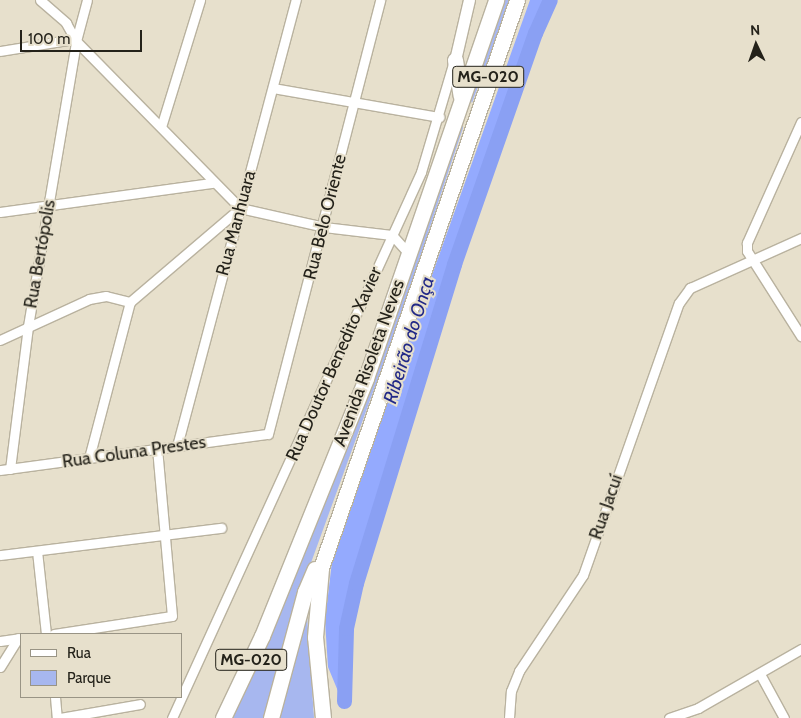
<!DOCTYPE html>
<html>
<head>
<meta charset="utf-8">
<style>
	body { margin:0 }
	#map { position:relative; width:801px; height:718px; overflow:hidden; background:#e7e0cc; font-family:Cabin,sans-serif }
	div>[style] { position:absolute }
	.green>* { inset:0; background:#a7b7ef }
	.forest>* { inset:0; background:#94aafe }
	.river>* { height:15px; margin:-7.5px; padding:0 7.5px; transform-origin:7.5px; border-radius:7.5px; background:#8aa0f3 }
	.roads { filter:drop-shadow(1px 0 #b9b29f) drop-shadow(-1px 0 #b9b29f) drop-shadow(0 1px #b9b29f) drop-shadow(0 -1px #b9b29f) }
	.minor>* { height:9px; margin:-4.5px; padding:0 4.5px; transform-origin:4.5px; border-radius:4.5px; background:#fff }
	.tertiary>* { height:11px; margin:-5.5px; padding:0 5.5px; transform-origin:5.5px; border-radius:5.5px; background:#fff }
	.trunk>* { height:15px; margin:-7.5px; padding:0 7.5px; transform-origin:7.5px; border-radius:7.5px; background:#fff }
	span { translate:-50% -50%; white-space:nowrap; text-align:center; line-height:1.15; -webkit-text-stroke:4px #e7e0cc; paint-order:stroke }
	.shield-label span { padding:1px 4px; background:#e7e0cc; border:1px solid; border-radius:4px; -webkit-text-stroke-width:0 }
	.shield-label { font-size:16px; color:#24221a; font-weight:700 }
	.street-label { font-size:18px; color:#24221a }
	.water-label { font-size:19px; color:#222987; font-style:italic }
	.legend { position:absolute; left:20px; top:633px; width:162px; height:65px; box-sizing:border-box; background:#e7e0cc; border:1px solid #999485; margin:0; padding:6px 9px; list-style:none; font-size:15px; color:#24221a }
	.legend li { display:flex; align-items:center; gap:10px; height:25px }
	.legend b { width:25px; border:1px solid #999485 }
	.north { position:absolute; left:731px; top:20px; width:50px; height:50px; -webkit-text-stroke:4px #e7e0cc; paint-order:stroke; rotate:357deg; font-size:14px; font-weight:700; line-height:20px; text-align:center; color:#24221a }
	.north::after { content:''; display:block; margin:auto; width:18px; height:22px; background:#24221a; clip-path:polygon(50% 0,100% 100%,50% 72%,0 100%) }
	.scale { position:absolute; left:20px; top:30px; width:122px; height:22px; box-sizing:border-box; border:2px solid #24221a; border-top:0; padding-left:6px; font-size:15px; line-height:18px; white-space:nowrap; color:#24221a; -webkit-text-stroke:4px #e7e0cc; paint-order:stroke }
</style>
</head>
<body>
<div id="map">
	<div class="green">
		<i style="clip-path:polygon(502px 0,510px 0,472px 103px,469px 97px)"></i>
		<i style="clip-path:polygon(461px 119px,463px 128px,397px 326px,304px 582px,267px 718px,232px 718px,270px 638px,344px 453px)"></i>
		<i style="clip-path:polygon(306px 600px,314px 718px,277px 718px)"></i>
	</div>
	<div class="forest">
		<i style="clip-path:polygon(530px 0,547px 0,435px 314px,359px 561px,344px 624px,340px 696px,328px 667px,325px 621px,333px 553px)"></i>
	</div>
	<div class="river">
		<i style="left:344px;top:701px;width:73px;rotate:-88.4deg"></i>
		<i style="left:346px;top:628px;width:46px;rotate:-77.5deg"></i>
		<i style="left:356px;top:583px;width:334px;rotate:-72.9deg"></i>
		<i style="left:454px;top:264px;width:245px;rotate:-70.7deg"></i>
		<i style="left:535px;top:33px;width:36px;rotate:-66deg"></i>
	</div>
	<div class="roads">
		<div class="minor">
			<i style="left:40px;top:0;width:35px;rotate:41deg"></i>
			<i style="left:66px;top:23px;width:21px;rotate:61deg"></i>
			<i style="left:76px;top:41px;width:234px;rotate:45.5deg"></i>
			<i style="left:240px;top:208px;width:86px;rotate:12.7deg"></i>
			<i style="left:324px;top:227px;width:68px;rotate:6.7deg"></i>
			<i style="left:392px;top:235px;width:24px;rotate:48deg"></i>
			<i style="left:0;top:51px;width:75px;rotate:-9.2deg"></i>
			<i style="left:273px;top:88px;width:169px;rotate:9.9deg"></i>
			<i style="left:801px;top:122px;width:133px;rotate:114.1deg"></i>
			<i style="left:747px;top:243px;width:8px;rotate:90deg"></i>
			<i style="left:747px;top:251px;width:101px;rotate:57.6deg"></i>
			<i style="left:161px;top:127px;width:133px;rotate:-72.9deg"></i>
			<i style="left:0;top:212px;width:215px;rotate:-7.8deg"></i>
			<i style="left:130px;top:302px;width:145px;rotate:-40.5deg"></i>
			<i style="left:0;top:340px;width:98px;rotate:-24.7deg"></i>
			<i style="left:89px;top:299px;width:17px;rotate:-10deg"></i>
			<i style="left:106px;top:296px;width:25px;rotate:14deg"></i>
			<i style="left:177px;top:446px;width:462px;rotate:-75.1deg"></i>
			<i style="left:89px;top:458px;width:161px;rotate:-75.3deg"></i>
			<i style="left:10px;top:469px;width:144px;rotate:-82.8deg"></i>
			<i style="left:28px;top:326px;width:289px;rotate:-80.4deg"></i>
			<i style="left:76px;top:41px;width:42px;rotate:-75deg"></i>
			<i style="left:0;top:470px;width:270px;rotate:-7.7deg"></i>
			<i style="left:268px;top:434px;width:448px;rotate:-75.5deg"></i>
			<i style="left:37px;top:551px;width:83px;rotate:83.8deg"></i>
			<i style="left:0;top:555px;width:223px;rotate:-7deg"></i>
			<i style="left:54px;top:634px;width:119px;rotate:-8.7deg"></i>
			<i style="left:172px;top:616px;width:168px;rotate:-95.1deg"></i>
			<i style="left:0;top:641px;width:21px;rotate:-8deg"></i>
			<i style="left:0;top:667px;width:34px;rotate:-58deg"></i>
			<i style="left:760px;top:674px;width:50px;rotate:61.4deg"></i>
			<i style="left:55px;top:697px;width:21px;rotate:85deg"></i>
			<i style="left:60px;top:718px;width:81px;rotate:-9.9deg"></i>
			<i style="left:172px;top:718px;width:600px;rotate:-65.48deg"></i>
			<i style="left:421px;top:172px;width:113px;rotate:-73.5deg"></i>
			<i style="left:509px;top:718px;width:27px;rotate:-86deg"></i>
			<i style="left:511px;top:691px;width:22px;rotate:-68deg"></i>
			<i style="left:519px;top:671px;width:115px;rotate:-56.3deg"></i>
			<i style="left:583px;top:575px;width:288px;rotate:-70.6deg"></i>
			<i style="left:679px;top:303px;width:19px;rotate:-54deg"></i>
			<i style="left:690px;top:288px;width:122px;rotate:-24.2deg"></i>
			<i style="left:669px;top:718px;width:31px;rotate:-19deg"></i>
			<i style="left:698px;top:708px;width:119px;rotate:-29.8deg"></i>
		</div>
		<div class="tertiary">
			<i style="left:455px;top:60px;width:62px;rotate:-76.9deg"></i>
		</div>
		<div class="trunk">
			<i style="left:455px;top:60px;width:36px;rotate:81deg"></i>
			<i style="left:223px;top:718px;width:91px;rotate:-64.6deg"></i>
			<i style="left:262px;top:636px;width:278px;rotate:-68deg"></i>
			<i style="left:366px;top:378px;width:400px;rotate:-71deg"></i>
			<i style="left:271px;top:718px;width:131px;rotate:-74.9deg"></i>
			<i style="left:305px;top:592px;width:25px;rotate:-67deg"></i>
			<i style="left:323px;top:718px;width:81px;rotate:-95.6deg"></i>
			<i style="left:315px;top:637px;width:69px;rotate:-85deg"></i>
			<i style="left:321px;top:568px;width:601px;rotate:-70.96deg"></i>
		</div>
	</div>
	<div class="shield-label">
		<span style="left:488px;top:77px">MG-020</span>
		<span style="left:251px;top:660px">MG-020</span>
	</div>
	<div class="street-label">
		<span style="left:325px;top:217px;rotate:-76deg">Rua Belo Oriente</span>
		<span style="left:236px;top:223px;rotate:-75deg">Rua Manhuara</span>
		<span style="left:40px;top:254px;rotate:-80deg">Rua Bertópolis</span>
		<span style="left:369px;top:363px;rotate:-70deg">Avenida Risoleta Neves</span>
		<span style="left:334px;top:364px;rotate:-66deg">Rua Doutor Benedito Xavier</span>
		<span style="left:134px;top:452px;rotate:-8deg">Rua Coluna Prestes</span>
		<span style="left:606px;top:507px;rotate:-71deg">Rua Jacuí</span>
	</div>
	<div class="water-label">
		<span style="left:409px;top:340px;rotate:-73deg">Ribeirão do Onça</span>
	</div>
	<ul class="legend">
	<li><b style="height:6px;background:#fff"></b>Rua</li>
	<li><b style="height:14px;background:#a7b7ef"></b>Parque</li>
	</ul>
	<div class="north">N</div>
	<div class="scale">100 m</div>
</div>
</body>
</html>
